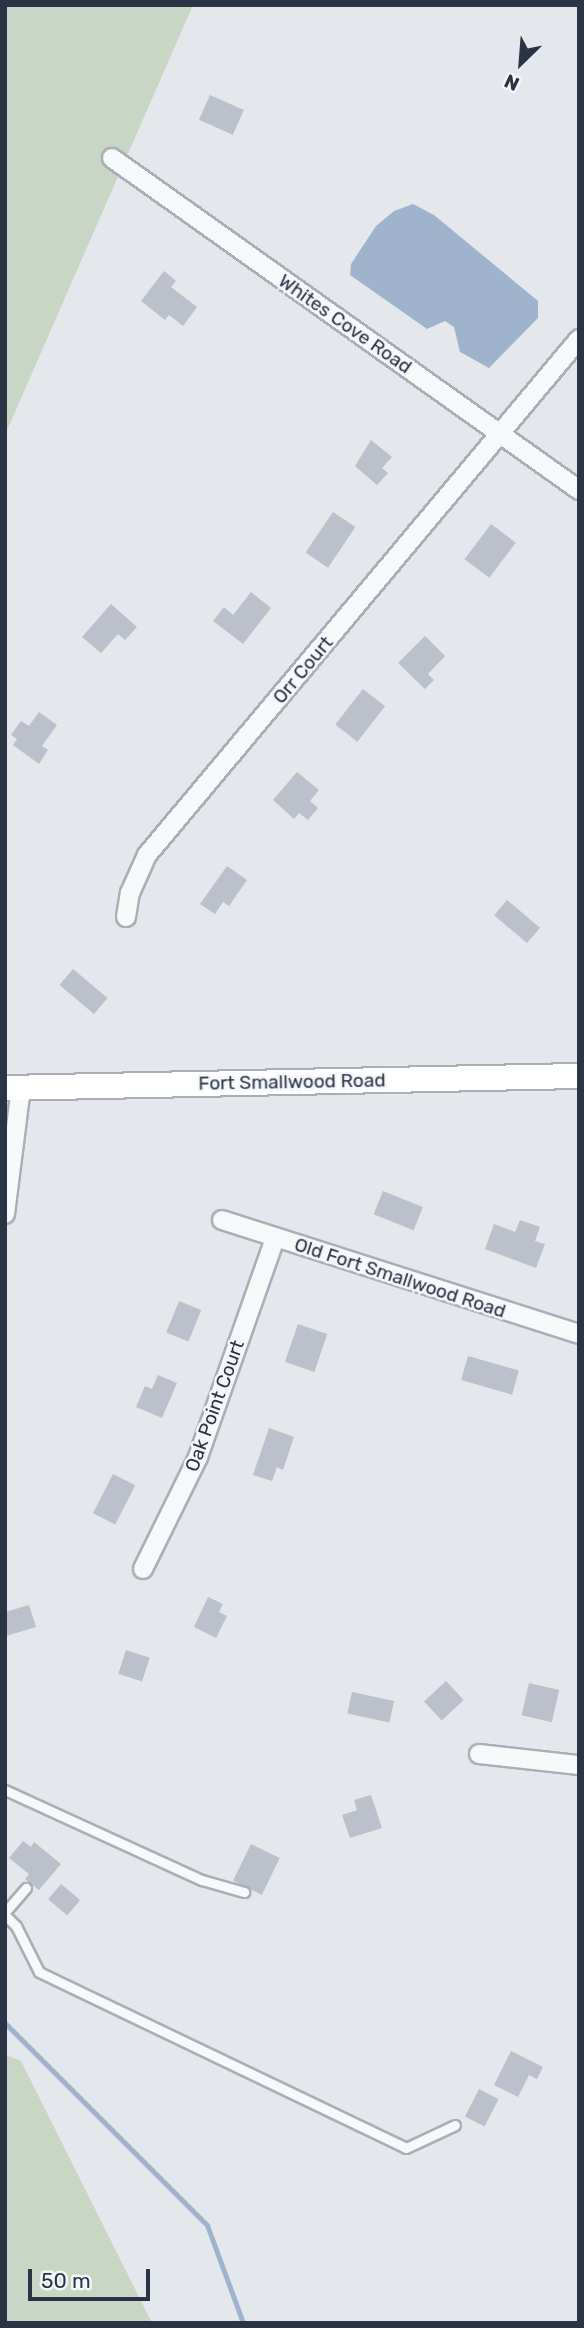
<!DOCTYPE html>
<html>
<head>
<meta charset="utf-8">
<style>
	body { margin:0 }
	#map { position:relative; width:584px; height:2328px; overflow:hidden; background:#e4e7ec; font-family:Rubik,sans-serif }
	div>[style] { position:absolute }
	.green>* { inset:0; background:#c9d6c5 }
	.water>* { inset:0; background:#9fb4cc }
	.stream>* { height:5px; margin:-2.5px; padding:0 2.5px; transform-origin:2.5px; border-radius:2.5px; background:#9fb4cc }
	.building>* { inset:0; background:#bbc0ca; transform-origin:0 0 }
	.roads { filter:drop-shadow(2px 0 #a9aeb7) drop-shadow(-2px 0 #a9aeb7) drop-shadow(0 2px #a9aeb7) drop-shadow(0 -2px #a9aeb7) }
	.service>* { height:9px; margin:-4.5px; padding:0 4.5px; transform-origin:4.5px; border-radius:4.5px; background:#f7f8fa }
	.minor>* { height:18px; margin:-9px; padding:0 9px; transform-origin:9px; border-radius:9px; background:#f7f8fa }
	.secondary>* { height:24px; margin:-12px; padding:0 12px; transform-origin:12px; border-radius:12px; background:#fff }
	span { translate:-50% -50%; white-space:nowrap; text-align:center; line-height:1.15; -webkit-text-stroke:5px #f4f6f9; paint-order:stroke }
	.street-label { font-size:19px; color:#2b3445 }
	.frame { position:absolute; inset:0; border:7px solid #2b3445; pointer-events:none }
	.north { position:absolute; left:486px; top:28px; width:70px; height:70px; -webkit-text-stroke:5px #f4f6f9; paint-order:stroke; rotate:205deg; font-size:19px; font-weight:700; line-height:28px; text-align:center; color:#2b3445 }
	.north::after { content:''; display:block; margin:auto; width:24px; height:32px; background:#2b3445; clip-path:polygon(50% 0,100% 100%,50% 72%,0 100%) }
	.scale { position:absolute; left:28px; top:2269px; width:122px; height:32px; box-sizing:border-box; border:4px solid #2b3445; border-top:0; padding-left:9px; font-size:21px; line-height:24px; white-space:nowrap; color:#2b3445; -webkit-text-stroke:5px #f4f6f9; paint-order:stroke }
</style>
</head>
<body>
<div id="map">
	<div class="green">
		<i style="clip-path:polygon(5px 5px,193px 5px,5px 435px)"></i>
		<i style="clip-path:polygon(5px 2055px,21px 2061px,152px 2323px,5px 2323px)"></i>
	</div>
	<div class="water">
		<i style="clip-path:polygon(413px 204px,434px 215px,538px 301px,538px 318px,489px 368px,460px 352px,454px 327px,445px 321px,427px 329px,350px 275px,351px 264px,376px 226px,394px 211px)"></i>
	</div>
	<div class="stream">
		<i style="left:5px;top:2023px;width:286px;rotate:45deg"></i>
		<i style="left:207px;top:2225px;width:104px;rotate:69.8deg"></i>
	</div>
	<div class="building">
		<i style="left:210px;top:95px;width:37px;height:27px;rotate:24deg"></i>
		<i style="clip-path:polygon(164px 271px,176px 281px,171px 287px,197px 307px,183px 326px,169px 315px,165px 320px,141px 301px)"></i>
		<i style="clip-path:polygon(371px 440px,392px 457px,382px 468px,388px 473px,377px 485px,355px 466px)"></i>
		<i style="left:333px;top:512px;width:27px;height:49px;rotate:34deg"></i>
		<i style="left:491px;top:524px;width:31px;height:44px;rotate:37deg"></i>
		<i style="clip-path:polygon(251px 592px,271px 608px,243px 644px,213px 621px,224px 607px,233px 615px)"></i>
		<i style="clip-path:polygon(111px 604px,137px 627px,125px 640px,118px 634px,101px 653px,82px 637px)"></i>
		<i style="clip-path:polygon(425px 636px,445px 656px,428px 674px,434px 680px,425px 689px,398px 663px)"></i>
		<i style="left:363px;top:689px;width:28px;height:45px;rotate:38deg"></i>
		<i style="clip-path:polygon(39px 712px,57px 725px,42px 746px,48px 750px,39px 764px,13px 745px,17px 739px,11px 735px,21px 721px,29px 726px)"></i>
		<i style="clip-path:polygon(297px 772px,319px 790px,310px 801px,318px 808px,308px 820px,299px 813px,294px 819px,273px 800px)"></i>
		<i style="clip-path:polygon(227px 866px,247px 880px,229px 906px,223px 902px,215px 914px,200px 904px)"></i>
		<i style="left:507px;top:900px;width:43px;height:20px;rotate:40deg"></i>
		<i style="left:73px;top:969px;width:45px;height:21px;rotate:40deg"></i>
		<i style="left:383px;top:1191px;width:43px;height:25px;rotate:22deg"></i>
		<i style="clip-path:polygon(520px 1220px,540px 1227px,535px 1241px,545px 1244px,536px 1268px,485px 1249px,494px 1224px,515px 1232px)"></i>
		<i style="left:179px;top:1301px;width:24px;height:34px;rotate:22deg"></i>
		<i style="left:298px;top:1324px;width:31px;height:40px;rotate:19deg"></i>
		<i style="left:468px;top:1356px;width:53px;height:25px;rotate:16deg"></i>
		<i style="clip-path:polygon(158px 1375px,177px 1383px,162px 1418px,136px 1407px,145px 1386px,152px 1389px)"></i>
		<i style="clip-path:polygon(269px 1428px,294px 1437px,283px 1470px,277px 1467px,272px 1481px,253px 1475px)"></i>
		<i style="left:113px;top:1474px;width:25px;height:44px;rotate:27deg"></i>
		<i style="clip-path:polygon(208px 1597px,223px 1604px,219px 1612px,227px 1616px,216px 1638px,194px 1627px)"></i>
		<i style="clip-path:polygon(29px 1605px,36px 1627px,6px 1636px,5px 1612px)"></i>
		<i style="left:126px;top:1650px;width:25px;height:25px;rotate:18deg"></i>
		<i style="left:446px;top:1681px;width:26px;height:30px;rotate:47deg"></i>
		<i style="left:529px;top:1683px;width:31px;height:33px;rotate:13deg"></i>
		<i style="left:352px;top:1692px;width:43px;height:22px;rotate:12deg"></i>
		<i style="clip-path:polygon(371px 1795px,382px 1828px,350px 1838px,342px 1815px,357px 1810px,354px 1800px)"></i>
		<i style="clip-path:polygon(23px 1841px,31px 1847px,34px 1842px,61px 1864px,39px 1890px,25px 1879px,29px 1874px,9px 1858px)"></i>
		<i style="left:251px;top:1844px;width:32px;height:41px;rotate:26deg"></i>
		<i style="left:61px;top:1884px;width:25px;height:20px;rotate:40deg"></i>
		<i style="clip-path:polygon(511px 2051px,543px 2067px,537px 2079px,529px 2075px,518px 2097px,494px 2085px)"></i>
		<i style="left:479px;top:2089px;width:22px;height:31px;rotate:27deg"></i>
	</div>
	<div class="roads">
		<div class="service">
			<i style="left:5px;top:1790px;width:217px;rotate:24.6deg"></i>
			<i style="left:202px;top:1880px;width:44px;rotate:15.9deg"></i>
			<i style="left:5px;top:1912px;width:32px;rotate:-49deg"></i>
			<i style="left:5px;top:1915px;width:16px;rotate:45deg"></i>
			<i style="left:16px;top:1926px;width:51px;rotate:63.4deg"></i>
			<i style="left:39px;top:1972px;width:407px;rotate:25.6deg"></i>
			<i style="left:406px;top:2148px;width:54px;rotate:-25.1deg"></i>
		</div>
		<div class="minor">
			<i style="left:112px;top:158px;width:573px;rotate:35.41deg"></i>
			<i style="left:126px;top:917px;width:24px;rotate:-81deg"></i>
			<i style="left:130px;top:893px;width:42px;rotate:-65.9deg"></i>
			<i style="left:147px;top:855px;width:673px;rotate:-50.06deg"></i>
			<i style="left:5px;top:1214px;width:127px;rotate:-82.8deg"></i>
			<i style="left:222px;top:1220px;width:375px;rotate:17.7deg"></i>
			<i style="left:143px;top:1569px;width:125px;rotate:-63.8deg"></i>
			<i style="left:198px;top:1457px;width:232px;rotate:-70.6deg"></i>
			<i style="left:479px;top:1754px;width:101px;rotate:6.3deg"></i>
		</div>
		<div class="secondary">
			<i style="left:5px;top:1088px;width:574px;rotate:-1.2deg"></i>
		</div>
	</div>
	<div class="street-label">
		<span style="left:345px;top:324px;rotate:35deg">Whites Cove Road</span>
		<span style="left:303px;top:670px;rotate:-50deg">Orr Court</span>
		<span style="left:292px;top:1082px;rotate:-1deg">Fort Smallwood Road</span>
		<span style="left:400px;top:1278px;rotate:18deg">Old Fort Smallwood Road</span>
		<span style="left:215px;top:1406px;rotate:-70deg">Oak Point Court</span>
	</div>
	<div class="frame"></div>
	<div class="north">N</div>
	<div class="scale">50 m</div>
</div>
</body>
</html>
